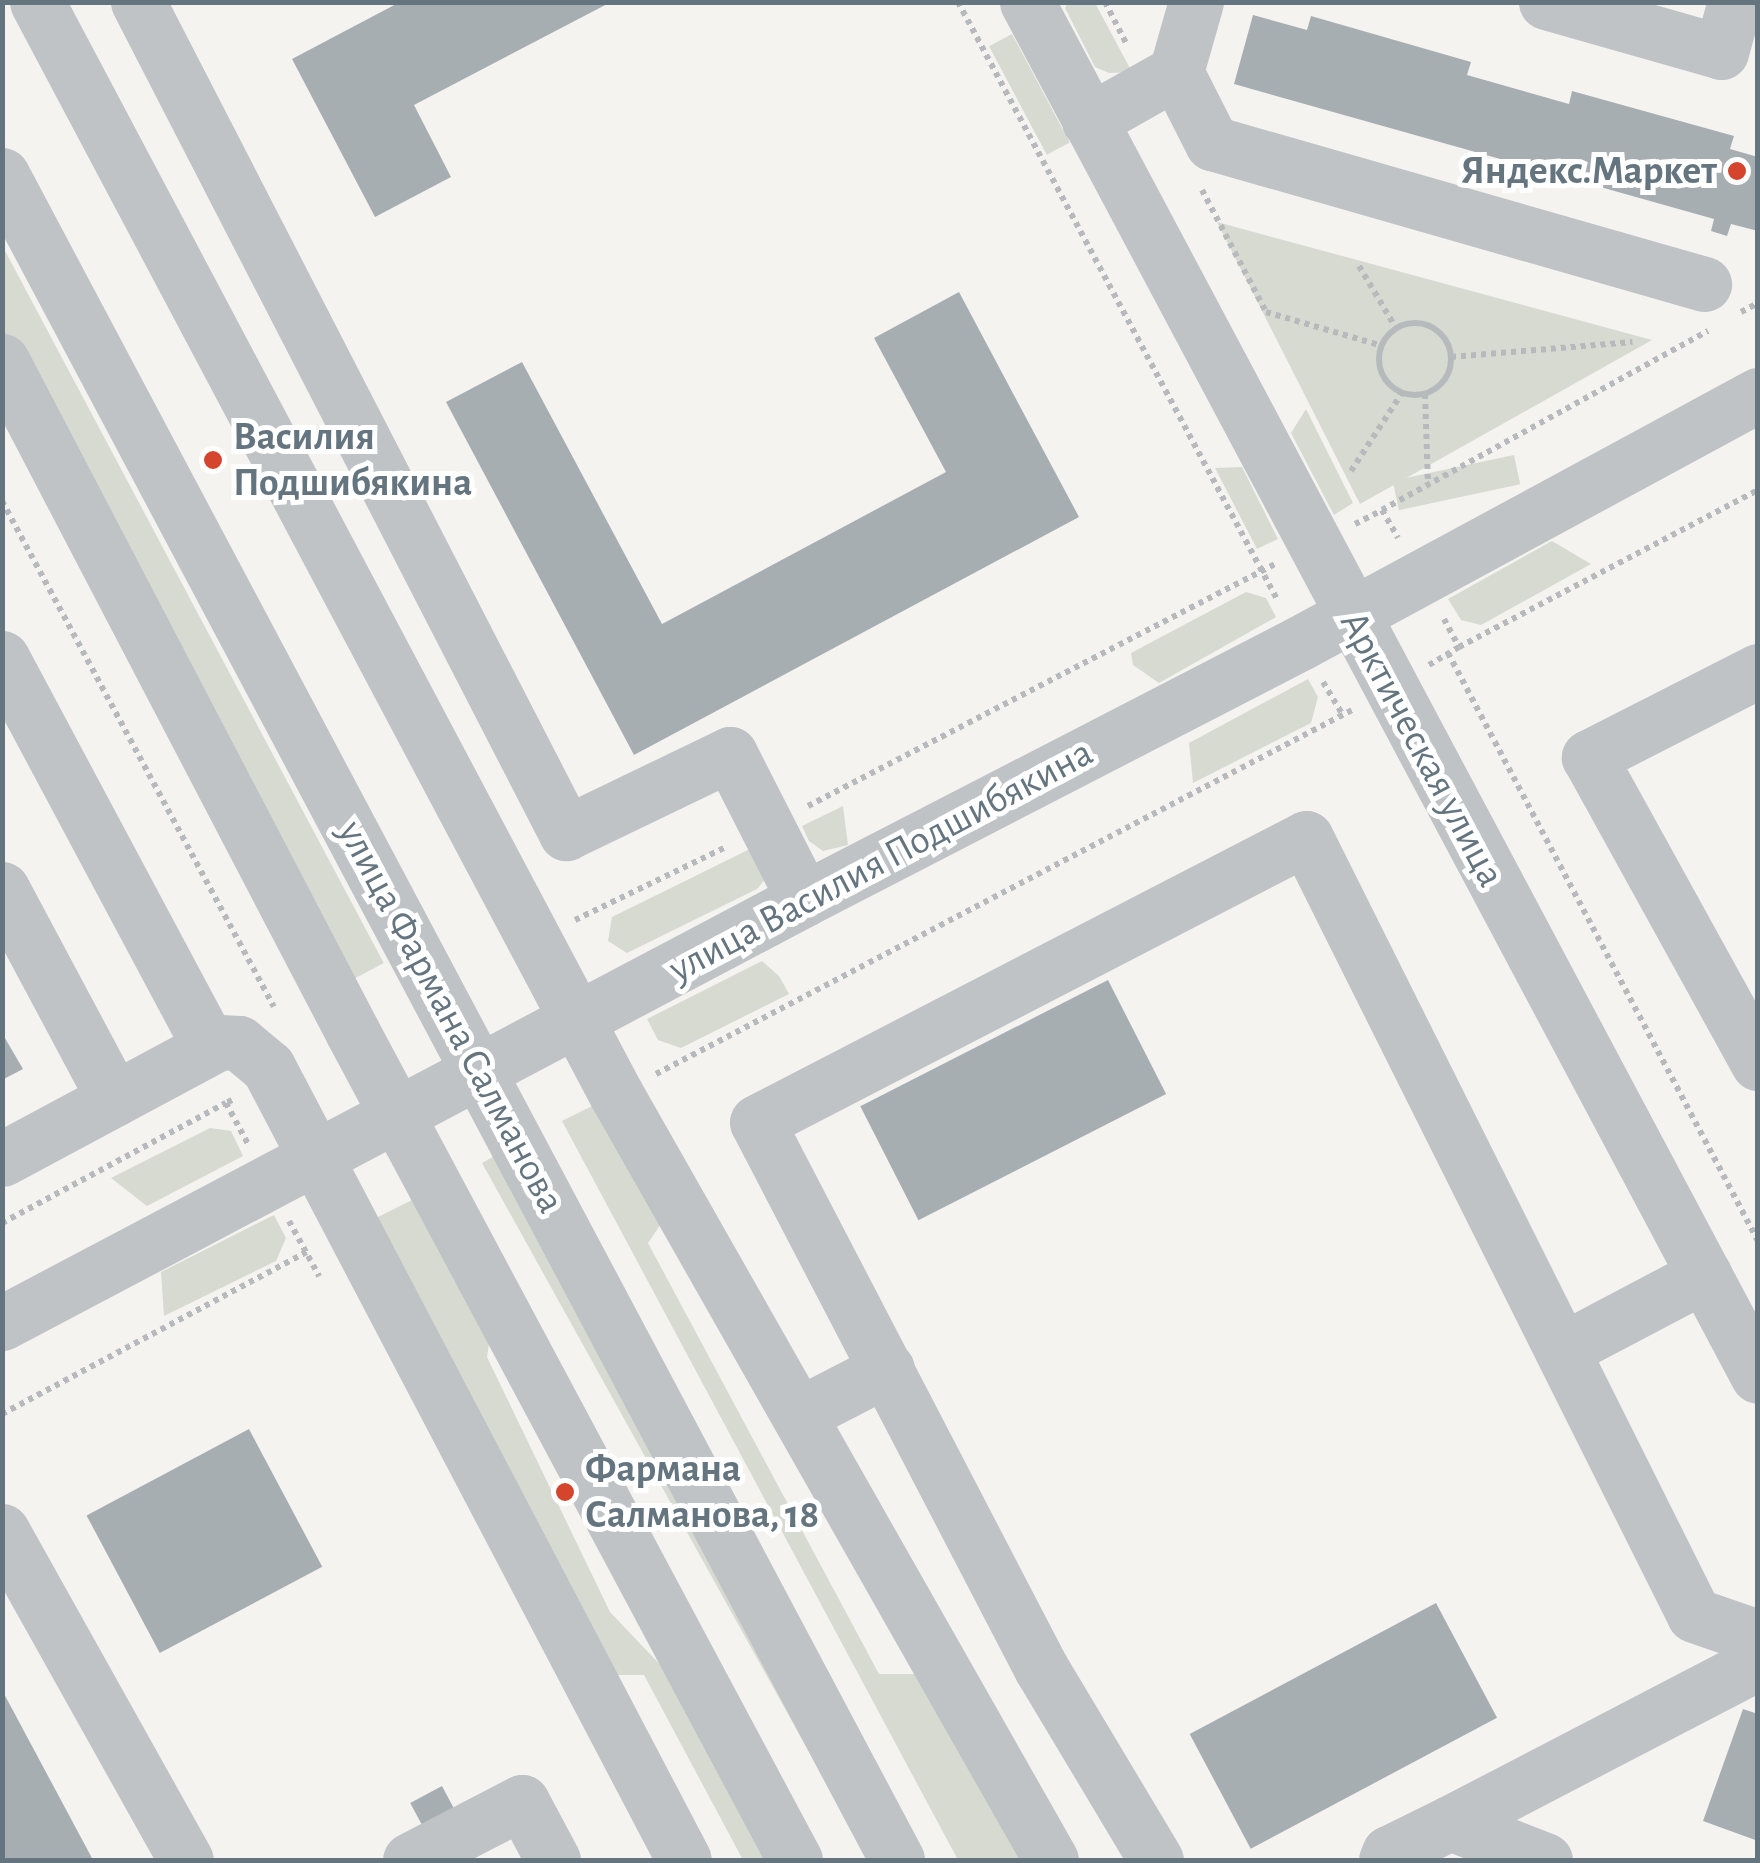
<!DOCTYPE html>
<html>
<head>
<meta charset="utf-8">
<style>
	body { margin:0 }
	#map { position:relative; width:1760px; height:1863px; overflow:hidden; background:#f4f3f0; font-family:"Alegreya Sans",sans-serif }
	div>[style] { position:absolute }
	.green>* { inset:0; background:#d6dad1; transform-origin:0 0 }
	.building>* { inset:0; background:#a7aeb2; transform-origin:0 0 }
	.path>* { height:6px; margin-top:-3px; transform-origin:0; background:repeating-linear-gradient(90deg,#b7babc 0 5px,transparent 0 10px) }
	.path>.ring { margin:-3px; padding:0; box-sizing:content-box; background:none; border:6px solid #b7babc; border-radius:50% }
	.minor>* { height:55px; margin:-27.5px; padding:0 27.5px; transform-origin:27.5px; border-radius:27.5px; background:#bfc3c6 }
	.dots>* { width:28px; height:28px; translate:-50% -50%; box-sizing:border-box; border:5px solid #fff; border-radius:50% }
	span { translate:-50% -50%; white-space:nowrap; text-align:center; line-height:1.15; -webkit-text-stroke:10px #fff; paint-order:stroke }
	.poi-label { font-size:40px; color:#65757f; font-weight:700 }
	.right { translate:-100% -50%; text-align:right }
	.left { translate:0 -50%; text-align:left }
	.street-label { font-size:40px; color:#65757f }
	.frame { position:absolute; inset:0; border:5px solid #65757f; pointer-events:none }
</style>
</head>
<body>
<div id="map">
	<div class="green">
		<i style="clip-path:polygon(1068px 3px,1095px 3px,1132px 72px,1109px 73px,1095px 67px,1065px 8px)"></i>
		<i style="left:1012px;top:34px;width:123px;height:26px;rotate:62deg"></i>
		<i style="clip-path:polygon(1217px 222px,1652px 340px,1360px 504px)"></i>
		<i style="left:3px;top:247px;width:811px;height:42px;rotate:62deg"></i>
		<i style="clip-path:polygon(1306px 409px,1353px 503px,1334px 515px,1291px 433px)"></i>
		<i style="left:1514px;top:455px;width:30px;height:124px;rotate:78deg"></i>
		<i style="clip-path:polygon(1242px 467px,1278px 539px,1257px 549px,1215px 468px)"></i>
		<i style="clip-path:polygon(1552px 541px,1591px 564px,1481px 625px,1461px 620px,1448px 599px)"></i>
		<i style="clip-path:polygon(1246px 592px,1266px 598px,1276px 617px,1159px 683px,1133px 665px,1131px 653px)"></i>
		<i style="clip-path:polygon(1308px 679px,1318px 697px,1311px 723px,1193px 783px,1189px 743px)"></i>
		<i style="clip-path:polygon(843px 806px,848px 845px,823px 851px,809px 841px,802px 826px)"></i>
		<i style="clip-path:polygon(754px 847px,766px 878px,757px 889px,627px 953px,608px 941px,612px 917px)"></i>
		<i style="clip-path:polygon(762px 961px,779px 976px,789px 994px,681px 1048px,658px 1040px,647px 1019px)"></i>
		<i style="clip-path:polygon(616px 1094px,677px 1200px,648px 1243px,879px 1674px,931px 1674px,1020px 1860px,958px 1860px,562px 1121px)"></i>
		<i style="clip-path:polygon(210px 1128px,231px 1131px,243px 1156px,147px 1206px,111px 1178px)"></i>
		<i style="clip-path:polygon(498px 1154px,869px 1860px,482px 1163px)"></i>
		<i style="clip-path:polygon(422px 1195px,491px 1330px,487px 1357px,610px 1612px,669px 1674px,771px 1860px,743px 1860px,644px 1675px,613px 1675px,368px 1222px)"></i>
		<i style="clip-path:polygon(274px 1215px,286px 1238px,276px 1261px,164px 1316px,161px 1272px)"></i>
	</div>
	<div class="building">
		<i style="clip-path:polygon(400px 2px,611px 2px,414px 105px,451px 177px,375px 217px,292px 59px)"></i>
		<i style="clip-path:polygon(1253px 15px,1307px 30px,1311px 16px,1471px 62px,1467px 75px,1569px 104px,1572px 91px,1734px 136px,1730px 149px,1758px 157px,1758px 231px,1731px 224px,1727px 236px,1711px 231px,1714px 219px,1234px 84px)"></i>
		<i style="clip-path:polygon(959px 292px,1079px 517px,634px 755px,446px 402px,522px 362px,662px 624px,946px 472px,874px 338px)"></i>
		<i style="left:1108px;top:980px;width:128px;height:278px;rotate:63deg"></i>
		<i style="clip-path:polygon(2px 1033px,23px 1069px,2px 1080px)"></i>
		<i style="left:249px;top:1429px;width:156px;height:184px;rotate:62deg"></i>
		<i style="left:1436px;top:1603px;width:130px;height:279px;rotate:62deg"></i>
		<i style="clip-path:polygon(2px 1690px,93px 1860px,2px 1860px)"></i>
		<i style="clip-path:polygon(1743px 1709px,1758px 1714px,1758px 1841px,1703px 1821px)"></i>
		<i style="left:442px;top:1786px;width:26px;height:36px;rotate:62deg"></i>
	</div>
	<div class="path">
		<i style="left:958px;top:2px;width:679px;rotate:61.89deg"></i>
		<i style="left:1105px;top:2px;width:48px;rotate:62.9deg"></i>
		<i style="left:1202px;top:190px;width:138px;rotate:62.3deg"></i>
		<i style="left:1266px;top:312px;width:121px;rotate:16.3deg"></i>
		<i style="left:1359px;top:266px;width:72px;rotate:59.2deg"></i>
		<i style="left:1741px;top:312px;width:19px;rotate:-28deg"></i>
		<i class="ring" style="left:1379px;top:323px;width:66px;height:66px"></i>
		<i style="left:1451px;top:357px;width:182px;rotate:-4.7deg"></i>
		<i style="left:1425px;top:394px;width:91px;rotate:88.1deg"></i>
		<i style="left:1351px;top:471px;width:93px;rotate:-56.8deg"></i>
		<i style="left:2px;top:501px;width:574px;rotate:61.74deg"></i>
		<i style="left:1382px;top:510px;width:372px;rotate:-28.8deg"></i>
		<i style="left:1355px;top:524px;width:30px;rotate:-27deg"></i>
		<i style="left:1382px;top:510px;width:32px;rotate:60deg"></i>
		<i style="left:1444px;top:619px;width:32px;rotate:62deg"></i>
		<i style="left:1459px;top:647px;width:338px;rotate:-27.7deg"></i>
		<i style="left:1448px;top:653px;width:665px;rotate:62.2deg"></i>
		<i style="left:1429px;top:665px;width:35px;rotate:-31deg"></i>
		<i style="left:1323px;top:682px;width:39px;rotate:59deg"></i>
		<i style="left:808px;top:806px;width:528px;rotate:-27.39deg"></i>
		<i style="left:575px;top:920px;width:168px;rotate:-25.8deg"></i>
		<i style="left:656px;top:1074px;width:788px;rotate:-27.61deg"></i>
		<i style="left:232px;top:1100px;width:7px;rotate:153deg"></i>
		<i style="left:226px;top:1103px;width:47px;rotate:61.8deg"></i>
		<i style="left:289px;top:1221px;width:63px;rotate:61.4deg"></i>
		<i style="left:2px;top:1223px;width:254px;rotate:-28.2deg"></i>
		<i style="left:2px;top:1414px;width:349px;rotate:-28deg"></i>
	</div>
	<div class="minor">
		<i style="left:37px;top:2px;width:1236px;rotate:62.07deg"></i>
		<i style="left:616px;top:1094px;width:881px;rotate:60.41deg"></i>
		<i style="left:138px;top:2px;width:935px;rotate:62.75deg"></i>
		<i style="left:566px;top:833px;width:182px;rotate:-25.7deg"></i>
		<i style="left:730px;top:754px;width:163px;rotate:63deg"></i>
		<i style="left:1027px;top:2px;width:1556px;rotate:61.99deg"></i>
		<i style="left:1546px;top:2px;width:182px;rotate:15.9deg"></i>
		<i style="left:1721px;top:52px;width:52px;rotate:-74.4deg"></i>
		<i style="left:1176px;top:72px;width:73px;rotate:-74.1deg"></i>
		<i style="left:1089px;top:121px;width:100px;rotate:-29.4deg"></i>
		<i style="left:1176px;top:72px;width:80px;rotate:63.1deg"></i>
		<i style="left:1212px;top:143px;width:512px;rotate:15.99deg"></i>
		<i style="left:2px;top:175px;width:1908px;rotate:62.02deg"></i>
		<i style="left:2px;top:361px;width:758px;rotate:62.42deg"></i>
		<i style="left:353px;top:1033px;width:938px;rotate:61.88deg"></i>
		<i style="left:2px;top:658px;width:441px;rotate:61.9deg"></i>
		<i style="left:1758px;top:671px;width:190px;rotate:153deg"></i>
		<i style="left:1589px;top:757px;width:350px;rotate:61.1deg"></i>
		<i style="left:2px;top:889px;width:238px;rotate:61.9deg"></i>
		<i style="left:2px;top:1159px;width:247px;rotate:-28.2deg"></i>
		<i style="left:220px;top:1042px;width:19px;rotate:3deg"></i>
		<i style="left:239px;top:1043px;width:38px;rotate:40deg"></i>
		<i style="left:268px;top:1067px;width:895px;rotate:62.32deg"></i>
		<i style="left:2px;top:1323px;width:907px;rotate:-27.86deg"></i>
		<i style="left:804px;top:899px;width:558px;rotate:-27.3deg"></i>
		<i style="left:1300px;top:643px;width:521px;rotate:-28.43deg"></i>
		<i style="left:1562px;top:1350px;width:161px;rotate:-27.8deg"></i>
		<i style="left:800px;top:1414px;width:98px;rotate:-27.3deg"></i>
		<i style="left:2px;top:1531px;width:377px;rotate:60.8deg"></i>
		<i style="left:1450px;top:1823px;width:347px;rotate:-27.5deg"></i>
		<i style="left:410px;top:1860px;width:126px;rotate:-27.4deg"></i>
		<i style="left:522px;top:1802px;width:66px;rotate:61.9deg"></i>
		<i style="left:1156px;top:1860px;width:224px;rotate:-120.9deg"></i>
		<i style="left:1041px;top:1668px;width:615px;rotate:-117.48deg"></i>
		<i style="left:757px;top:1122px;width:618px;rotate:-27.35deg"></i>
		<i style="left:1306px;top:838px;width:868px;rotate:63.46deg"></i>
		<i style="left:1694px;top:1615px;width:68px;rotate:19deg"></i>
		<i style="left:1386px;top:1860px;width:8px;rotate:-67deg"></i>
		<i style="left:1389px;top:1853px;width:68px;rotate:-26.2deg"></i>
		<i style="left:1450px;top:1823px;width:102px;rotate:21.3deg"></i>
	</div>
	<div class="dots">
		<i style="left:1737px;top:171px;background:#d5452e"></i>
		<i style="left:213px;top:460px;background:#d5452e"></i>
		<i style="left:565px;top:1492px;background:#d5452e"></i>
	</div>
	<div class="poi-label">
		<span class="right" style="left:1717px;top:171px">Яндекс.Маркет</span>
		<span class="left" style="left:233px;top:460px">Василия<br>Подшибякина</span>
		<span class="left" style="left:585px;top:1492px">Фармана<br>Салманова, 18</span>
	</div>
	<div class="street-label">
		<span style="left:1422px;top:749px;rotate:62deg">Арктическая улица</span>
		<span style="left:881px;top:861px;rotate:-28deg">улица Василия Подшибякина</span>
		<span style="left:451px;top:1017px;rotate:62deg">улица Фармана Салманова</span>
	</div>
	<div class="frame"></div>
</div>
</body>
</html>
